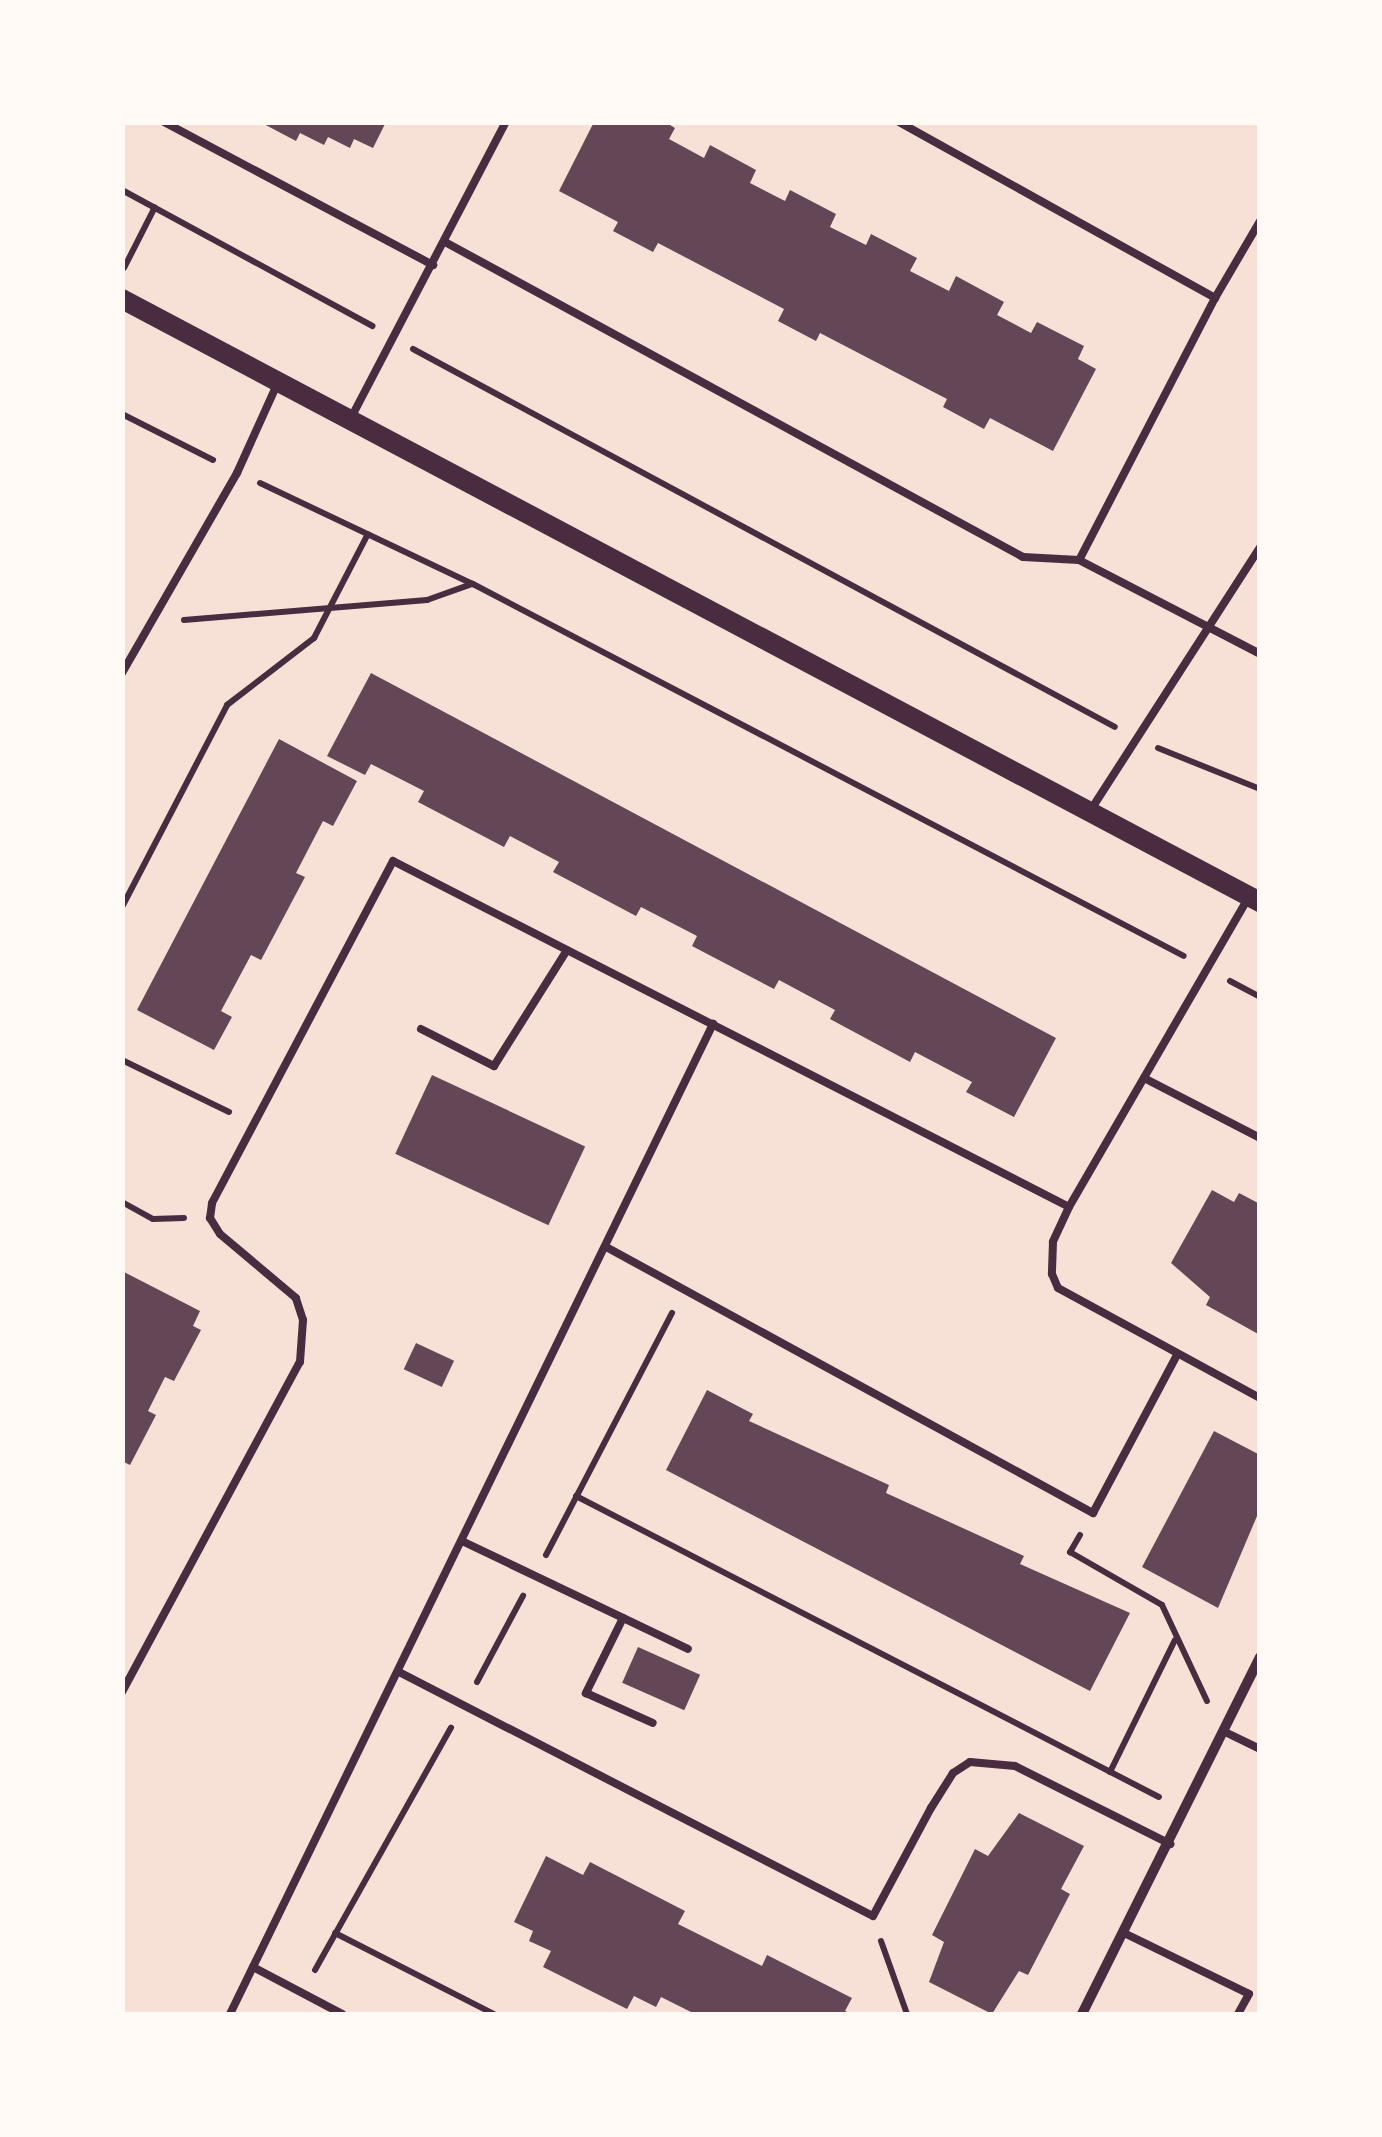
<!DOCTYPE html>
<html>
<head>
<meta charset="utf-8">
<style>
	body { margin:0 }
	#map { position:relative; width:1382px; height:2137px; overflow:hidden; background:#f7e1d7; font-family:Commissioner,sans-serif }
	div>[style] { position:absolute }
	.building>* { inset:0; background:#644757; transform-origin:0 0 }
	.path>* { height:6px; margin:-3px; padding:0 3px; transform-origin:3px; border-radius:3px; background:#4a2c40 }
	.service>* { height:8px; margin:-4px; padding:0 4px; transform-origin:4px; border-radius:4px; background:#4a2c40 }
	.minor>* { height:10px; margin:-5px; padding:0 5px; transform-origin:5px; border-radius:5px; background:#4a2c40 }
	.secondary>* { height:20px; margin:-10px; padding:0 10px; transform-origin:10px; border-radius:10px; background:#4a2c40 }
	span { translate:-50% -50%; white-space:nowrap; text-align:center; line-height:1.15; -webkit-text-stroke:10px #fffaf5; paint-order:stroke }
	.frame { position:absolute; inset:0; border:125px solid #fffaf5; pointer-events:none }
</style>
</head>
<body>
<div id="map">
	<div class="building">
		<i style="clip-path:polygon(260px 122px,386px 122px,373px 148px,354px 139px,350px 148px,328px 137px,324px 145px,300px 133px,296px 141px)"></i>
		<i style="clip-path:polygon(594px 122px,665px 122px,675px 128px,669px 139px,704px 158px,710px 145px,756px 170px,750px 183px,785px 201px,790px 190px,836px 214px,830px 227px,866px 245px,871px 234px,917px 258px,910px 271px,949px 291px,956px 276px,1004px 302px,997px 315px,1031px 333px,1037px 322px,1084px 346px,1078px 359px,1096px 369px,1053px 451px,990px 418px,984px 429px,943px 407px,947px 399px,820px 333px,816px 341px,778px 321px,784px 309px,658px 243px,653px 252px,613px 231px,618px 222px,559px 191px)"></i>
		<i style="clip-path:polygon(371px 673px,1056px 1038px,1014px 1117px,966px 1092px,972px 1082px,915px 1052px,910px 1062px,830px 1019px,835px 1010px,779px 980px,774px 989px,692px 946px,697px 936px,641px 907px,636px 916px,553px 872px,559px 862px,510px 836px,504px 847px,418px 802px,424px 791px,371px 764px,365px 775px,327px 756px)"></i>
		<i style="clip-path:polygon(279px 739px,357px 781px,333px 826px,323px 821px,296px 873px,305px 877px,261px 960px,251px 955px,221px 1011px,232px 1017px,214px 1050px,137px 1010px)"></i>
		<i style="left:432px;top:1075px;width:169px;height:87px;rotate:25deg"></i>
		<i style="clip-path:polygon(1212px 1190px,1234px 1202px,1239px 1193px,1260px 1204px,1260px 1335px,1206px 1305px,1210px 1297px,1171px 1263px)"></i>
		<i style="clip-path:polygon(122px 1271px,200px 1311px,193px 1326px,201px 1330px,174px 1381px,165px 1377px,148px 1411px,156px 1415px,130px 1465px,122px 1461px)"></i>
		<i style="left:416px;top:1343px;width:42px;height:29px;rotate:25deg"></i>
		<i style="clip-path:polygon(707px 1390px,753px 1414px,749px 1421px,889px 1485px,886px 1493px,1024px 1556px,1020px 1564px,1130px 1613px,1090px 1691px,666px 1470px)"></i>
		<i style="clip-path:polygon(1214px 1431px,1260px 1455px,1260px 1509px,1218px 1608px,1142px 1567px)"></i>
		<i style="left:638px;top:1647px;width:68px;height:39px;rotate:24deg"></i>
		<i style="clip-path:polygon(1019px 1813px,1084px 1846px,1061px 1889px,1070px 1894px,1028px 1975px,1019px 1971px,992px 2014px,929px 1982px,944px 1942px,932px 1935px,975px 1849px,988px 1856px)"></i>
		<i style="clip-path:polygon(546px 1856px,583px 1875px,590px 1862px,685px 1911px,678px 1924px,762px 1966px,767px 1955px,852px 1998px,845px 2011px,852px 2014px,695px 2014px,661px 1997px,656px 2007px,634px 1996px,627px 2009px,543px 1967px,551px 1951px,529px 1941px,533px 1931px,514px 1922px)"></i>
	</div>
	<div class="path">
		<i style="left:122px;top:190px;width:285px;rotate:28.5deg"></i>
		<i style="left:124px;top:268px;width:68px;rotate:-63.1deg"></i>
		<i style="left:413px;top:349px;width:797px;rotate:28.3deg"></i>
		<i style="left:122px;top:414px;width:102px;rotate:26.8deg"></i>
		<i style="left:260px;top:483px;width:236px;rotate:25.4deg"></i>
		<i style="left:473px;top:584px;width:802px;rotate:27.62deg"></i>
		<i style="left:184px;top:620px;width:244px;rotate:-4.7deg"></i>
		<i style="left:427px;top:600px;width:48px;rotate:-19.6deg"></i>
		<i style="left:1158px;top:748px;width:110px;rotate:21.9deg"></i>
		<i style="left:122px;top:907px;width:228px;rotate:-62.5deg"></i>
		<i style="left:227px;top:705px;width:110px;rotate:-37.6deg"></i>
		<i style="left:314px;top:638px;width:117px;rotate:-62.6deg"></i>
		<i style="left:1230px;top:981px;width:34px;rotate:28deg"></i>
		<i style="left:122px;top:1060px;width:119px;rotate:25.9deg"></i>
		<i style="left:122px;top:1202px;width:35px;rotate:29deg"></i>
		<i style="left:153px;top:1219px;width:31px;rotate:-2deg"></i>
		<i style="left:576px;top:1496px;width:656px;rotate:27.31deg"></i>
		<i style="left:1080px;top:1535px;width:20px;rotate:120deg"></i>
		<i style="left:1070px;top:1552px;width:106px;rotate:29.9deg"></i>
		<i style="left:1162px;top:1605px;width:106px;rotate:64.9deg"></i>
		<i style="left:546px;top:1555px;width:273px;rotate:-62.5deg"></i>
		<i style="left:477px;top:1682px;width:98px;rotate:-61.9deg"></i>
		<i style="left:1110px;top:1772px;width:147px;rotate:-63.8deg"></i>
		<i style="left:335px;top:1933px;width:178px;rotate:27deg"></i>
		<i style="left:881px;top:1941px;width:77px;rotate:70.4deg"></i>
		<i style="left:315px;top:1970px;width:278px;rotate:-60.7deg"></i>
	</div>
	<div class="service">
		<i style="left:164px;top:122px;width:305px;rotate:28deg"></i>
		<i style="left:899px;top:122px;width:362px;rotate:29.1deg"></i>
		<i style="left:1215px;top:298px;width:295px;rotate:117.4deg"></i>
		<i style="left:1079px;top:560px;width:204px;rotate:27.4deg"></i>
		<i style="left:445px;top:242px;width:658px;rotate:28.59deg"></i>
		<i style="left:1023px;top:557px;width:56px;rotate:3.1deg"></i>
		<i style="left:1215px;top:298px;width:89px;rotate:-59.7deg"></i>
		<i style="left:352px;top:416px;width:332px;rotate:-62.4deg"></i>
		<i style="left:122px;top:673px;width:231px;rotate:-60.1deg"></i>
		<i style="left:237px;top:473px;width:100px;rotate:-65.7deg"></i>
		<i style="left:1092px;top:808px;width:310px;rotate:-57.2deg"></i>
		<i style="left:421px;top:1029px;width:82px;rotate:26.9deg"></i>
		<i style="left:494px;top:1066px;width:137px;rotate:-57.8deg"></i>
		<i style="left:1144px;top:1078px;width:131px;rotate:27.3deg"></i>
		<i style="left:1069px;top:1207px;width:38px;rotate:115deg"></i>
		<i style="left:1053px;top:1242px;width:32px;rotate:92deg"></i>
		<i style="left:1052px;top:1274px;width:15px;rotate:67deg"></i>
		<i style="left:1058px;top:1288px;width:230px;rotate:28.6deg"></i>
		<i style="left:608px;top:1248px;width:553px;rotate:28.65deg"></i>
		<i style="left:1093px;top:1513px;width:177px;rotate:-62deg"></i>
		<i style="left:464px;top:1542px;width:248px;rotate:25.5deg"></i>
		<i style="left:623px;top:1618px;width:84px;rotate:116.3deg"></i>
		<i style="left:586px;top:1693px;width:73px;rotate:24.1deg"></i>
		<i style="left:399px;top:1672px;width:533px;rotate:27.24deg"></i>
		<i style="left:873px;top:1916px;width:123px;rotate:-61.8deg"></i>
		<i style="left:931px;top:1808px;width:41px;rotate:-57.8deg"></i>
		<i style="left:953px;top:1773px;width:20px;rotate:-33deg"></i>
		<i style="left:970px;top:1762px;width:45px;rotate:5.1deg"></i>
		<i style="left:1015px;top:1766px;width:174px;rotate:26.7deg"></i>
		<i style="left:122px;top:1692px;width:375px;rotate:-61.7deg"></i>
		<i style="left:300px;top:1362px;width:42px;rotate:-85.9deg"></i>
		<i style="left:303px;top:1320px;width:23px;rotate:-108deg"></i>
		<i style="left:296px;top:1298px;width:99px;rotate:-139.9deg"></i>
		<i style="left:220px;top:1234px;width:19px;rotate:-122deg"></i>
		<i style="left:210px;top:1218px;width:15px;rotate:-82deg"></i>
		<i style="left:212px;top:1203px;width:387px;rotate:-62.1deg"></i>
		<i style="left:393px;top:861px;width:759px;rotate:27.1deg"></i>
		<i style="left:1069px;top:1207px;width:359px;rotate:-59.9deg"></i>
		<i style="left:1223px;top:1731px;width:41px;rotate:25.9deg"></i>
		<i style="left:1124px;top:1933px;width:139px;rotate:26deg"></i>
		<i style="left:1249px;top:1994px;width:23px;rotate:119deg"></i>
		<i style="left:253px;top:1967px;width:101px;rotate:27.8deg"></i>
		<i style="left:230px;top:2014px;width:1102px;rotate:-63.99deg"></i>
	</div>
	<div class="minor">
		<i style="left:1082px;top:2014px;width:399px;rotate:-63.5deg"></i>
	</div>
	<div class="secondary">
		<i style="left:122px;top:299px;width:1288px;rotate:27.92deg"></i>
	</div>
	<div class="frame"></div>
</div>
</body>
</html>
